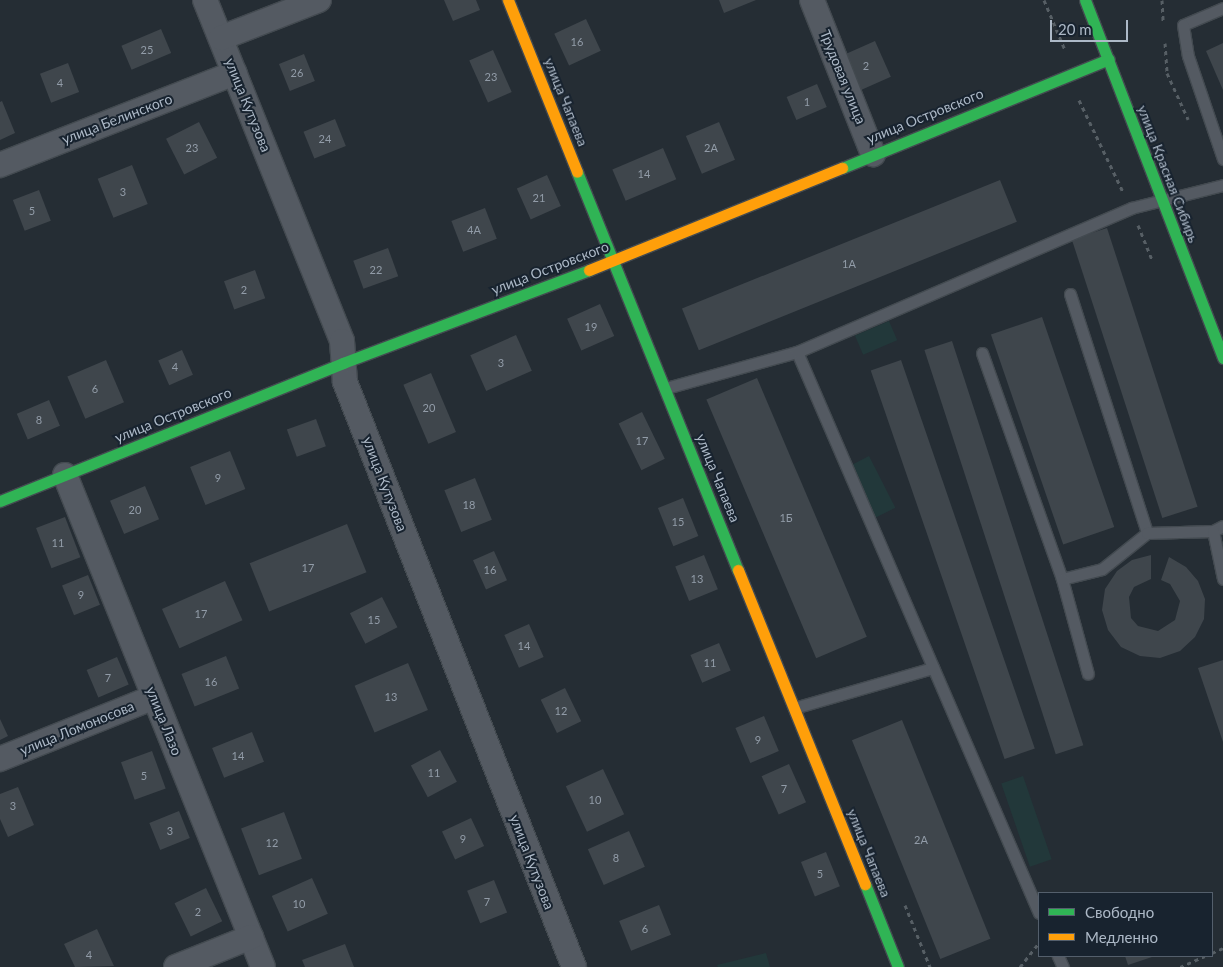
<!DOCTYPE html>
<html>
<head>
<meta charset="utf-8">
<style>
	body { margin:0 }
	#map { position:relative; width:1223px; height:967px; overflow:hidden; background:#252d34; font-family:Lato,sans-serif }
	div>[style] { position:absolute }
	.green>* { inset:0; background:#22383a; transform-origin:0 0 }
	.building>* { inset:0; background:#3f464c; transform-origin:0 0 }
	.path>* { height:3px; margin-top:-1.5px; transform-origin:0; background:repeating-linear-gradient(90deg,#575f65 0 4px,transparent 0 8px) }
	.roads { filter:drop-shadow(1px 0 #434a50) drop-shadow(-1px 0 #434a50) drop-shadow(0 1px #434a50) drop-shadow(0 -1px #434a50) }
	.lane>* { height:11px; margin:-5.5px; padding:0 5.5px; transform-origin:5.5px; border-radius:5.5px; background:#545a62 }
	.street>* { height:24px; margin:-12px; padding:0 12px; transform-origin:12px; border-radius:12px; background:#545a62 }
	.fast>* { height:11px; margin:-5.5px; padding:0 5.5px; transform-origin:5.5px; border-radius:5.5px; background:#30b455 }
	.slow>* { height:11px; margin:-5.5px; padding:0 5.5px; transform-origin:5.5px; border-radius:5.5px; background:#ff9f0a }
	span { translate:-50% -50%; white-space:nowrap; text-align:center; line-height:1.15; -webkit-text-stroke:4px #18232f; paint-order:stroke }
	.number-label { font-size:11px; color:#929ca8 }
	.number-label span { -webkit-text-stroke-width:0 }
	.street-label { font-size:14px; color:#adb9c7 }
	.legend { position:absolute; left:1038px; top:892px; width:175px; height:65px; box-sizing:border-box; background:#18232f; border:1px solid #545f6c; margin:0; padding:6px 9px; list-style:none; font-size:15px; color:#adb9c7 }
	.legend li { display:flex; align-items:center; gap:10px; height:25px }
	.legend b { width:25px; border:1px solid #545f6c }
	.scale { position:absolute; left:1050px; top:20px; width:78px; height:22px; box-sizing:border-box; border:2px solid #adb9c7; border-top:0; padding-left:6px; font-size:15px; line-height:18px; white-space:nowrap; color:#adb9c7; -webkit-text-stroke:4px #18232f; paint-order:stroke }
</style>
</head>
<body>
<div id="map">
	<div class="green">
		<i style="left:889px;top:321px;width:21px;height:37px;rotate:67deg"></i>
		<i style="left:869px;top:456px;width:58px;height:23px;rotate:63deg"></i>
		<i style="left:1023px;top:776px;width:88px;height:23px;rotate:71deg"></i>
		<i style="clip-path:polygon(766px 953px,770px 967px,718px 967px,717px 965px)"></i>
	</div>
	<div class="building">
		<i style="clip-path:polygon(444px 0,476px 0,480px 10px,453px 21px)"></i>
		<i style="clip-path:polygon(719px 0,756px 0,724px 13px)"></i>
		<i style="left:586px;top:19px;width:35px;height:35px;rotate:65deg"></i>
		<i style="left:161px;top:29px;width:26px;height:43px;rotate:67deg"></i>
		<i style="left:875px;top:41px;width:39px;height:37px;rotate:66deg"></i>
		<i style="clip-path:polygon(1223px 43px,1223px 90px,1206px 51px)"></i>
		<i style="left:493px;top:50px;width:46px;height:26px;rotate:66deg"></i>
		<i style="left:304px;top:54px;width:29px;height:27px;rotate:68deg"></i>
		<i style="left:68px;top:63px;width:31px;height:30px;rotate:69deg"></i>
		<i style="left:817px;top:84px;width:25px;height:33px;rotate:67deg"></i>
		<i style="clip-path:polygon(2px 101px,15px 133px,0 140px,0 102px)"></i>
		<i style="left:335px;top:119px;width:29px;height:34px;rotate:68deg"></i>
		<i style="left:199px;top:122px;width:40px;height:37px;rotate:63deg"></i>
		<i style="left:719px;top:122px;width:41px;height:36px;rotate:67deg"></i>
		<i style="left:663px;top:148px;width:34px;height:55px;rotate:67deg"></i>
		<i style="left:132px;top:165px;width:42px;height:37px;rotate:68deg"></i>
		<i style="left:547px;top:175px;width:34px;height:33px;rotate:66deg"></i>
		<i style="left:1000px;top:180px;width:45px;height:343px;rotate:68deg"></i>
		<i style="left:39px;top:190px;width:33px;height:28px;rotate:69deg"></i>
		<i style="left:485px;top:208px;width:33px;height:36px;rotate:69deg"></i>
		<i style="left:1107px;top:228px;width:293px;height:37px;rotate:72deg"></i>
		<i style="left:388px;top:248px;width:30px;height:37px;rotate:70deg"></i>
		<i style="left:255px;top:270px;width:30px;height:33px;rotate:70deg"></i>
		<i style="left:600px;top:304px;width:35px;height:36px;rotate:66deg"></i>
		<i style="left:1042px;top:317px;width:222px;height:54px;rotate:71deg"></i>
		<i style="left:516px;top:335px;width:39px;height:50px;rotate:66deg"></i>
		<i style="left:952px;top:341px;width:425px;height:29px;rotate:72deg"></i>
		<i style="left:182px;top:350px;width:27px;height:26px;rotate:66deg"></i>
		<i style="left:106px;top:360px;width:46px;height:42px;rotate:67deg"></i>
		<i style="left:901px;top:360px;width:411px;height:32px;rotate:71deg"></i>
		<i style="left:431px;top:373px;width:64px;height:30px;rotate:67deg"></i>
		<i style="left:757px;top:378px;width:281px;height:55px;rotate:67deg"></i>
		<i style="left:49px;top:400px;width:28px;height:35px;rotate:67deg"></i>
		<i style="left:642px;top:412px;width:52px;height:26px;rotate:64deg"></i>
		<i style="left:316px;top:419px;width:29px;height:31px;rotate:70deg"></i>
		<i style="left:230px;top:451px;width:41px;height:43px;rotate:68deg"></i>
		<i style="left:475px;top:478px;width:45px;height:33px;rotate:68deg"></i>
		<i style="left:145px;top:486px;width:36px;height:38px;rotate:67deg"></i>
		<i style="left:683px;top:498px;width:41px;height:27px;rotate:68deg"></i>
		<i style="left:65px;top:517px;width:43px;height:31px;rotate:69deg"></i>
		<i style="left:347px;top:524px;width:52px;height:105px;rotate:68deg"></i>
		<i style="left:494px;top:551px;width:32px;height:23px;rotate:66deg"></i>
		<i style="left:704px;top:555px;width:37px;height:31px;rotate:68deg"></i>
		<i style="clip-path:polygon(1151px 555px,1151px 579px,1134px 587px,1129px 597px,1131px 618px,1138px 626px,1158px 631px,1175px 620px,1180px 601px,1170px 584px,1161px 580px,1169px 557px,1186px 567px,1198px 581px,1205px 599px,1204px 619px,1195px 637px,1180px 651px,1160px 658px,1140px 656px,1121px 647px,1108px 630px,1102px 610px,1105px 589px,1117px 571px,1132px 560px)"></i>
		<i style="left:88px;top:575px;width:32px;height:28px;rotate:68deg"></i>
		<i style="left:225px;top:581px;width:43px;height:69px;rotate:66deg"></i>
		<i style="left:382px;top:597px;width:34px;height:36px;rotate:63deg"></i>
		<i style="left:529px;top:624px;width:36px;height:27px;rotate:66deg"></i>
		<i style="left:719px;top:643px;width:30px;height:31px;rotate:67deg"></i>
		<i style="left:226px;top:656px;width:35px;height:48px;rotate:68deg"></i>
		<i style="left:117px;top:657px;width:30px;height:33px;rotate:67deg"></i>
		<i style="clip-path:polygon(1223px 660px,1223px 742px,1198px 668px)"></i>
		<i style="left:408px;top:663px;width:51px;height:58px;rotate:67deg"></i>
		<i style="left:565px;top:688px;width:37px;height:27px;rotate:64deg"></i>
		<i style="left:764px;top:716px;width:38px;height:31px;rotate:67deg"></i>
		<i style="clip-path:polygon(0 719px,8px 736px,0 740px)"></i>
		<i style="left:902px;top:720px;width:236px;height:54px;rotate:68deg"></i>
		<i style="left:252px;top:732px;width:32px;height:43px;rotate:68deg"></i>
		<i style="left:440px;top:750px;width:36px;height:33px;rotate:62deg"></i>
		<i style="left:152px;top:751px;width:40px;height:33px;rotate:70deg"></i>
		<i style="left:789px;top:764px;width:42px;height:30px;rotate:66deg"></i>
		<i style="left:603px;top:769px;width:50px;height:41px;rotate:65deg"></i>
		<i style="clip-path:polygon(18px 787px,34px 825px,8px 837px,0 819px,0 794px)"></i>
		<i style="left:179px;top:811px;width:29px;height:32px;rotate:68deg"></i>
		<i style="left:284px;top:812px;width:50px;height:46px;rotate:69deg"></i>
		<i style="left:471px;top:818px;width:31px;height:32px;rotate:65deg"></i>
		<i style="left:629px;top:831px;width:39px;height:45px;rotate:66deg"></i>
		<i style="left:826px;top:852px;width:37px;height:27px;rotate:68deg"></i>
		<i style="left:312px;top:878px;width:39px;height:44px;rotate:66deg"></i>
		<i style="left:494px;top:880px;width:35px;height:29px;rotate:68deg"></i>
		<i style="left:206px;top:888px;width:37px;height:35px;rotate:64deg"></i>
		<i style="left:659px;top:905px;width:32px;height:43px;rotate:68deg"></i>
		<i style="clip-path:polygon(97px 929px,114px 966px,75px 967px,64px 944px)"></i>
		<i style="clip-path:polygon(345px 944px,354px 967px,305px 967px,302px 960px)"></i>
		<i style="clip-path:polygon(1125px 956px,1155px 956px,1128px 965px)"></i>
	</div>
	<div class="path">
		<i style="left:1044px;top:0;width:54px;rotate:67.2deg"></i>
		<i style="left:1162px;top:0;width:21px;rotate:87deg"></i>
		<i style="left:1165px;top:43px;width:30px;rotate:86deg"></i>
		<i style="left:1167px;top:73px;width:51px;rotate:65.5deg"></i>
		<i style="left:1079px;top:100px;width:102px;rotate:64.4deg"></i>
		<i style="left:1138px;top:225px;width:38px;rotate:68deg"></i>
		<i style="left:905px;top:905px;width:67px;rotate:68deg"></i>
		<i style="left:1212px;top:953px;width:12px;rotate:-24deg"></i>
		<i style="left:1020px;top:967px;width:31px;rotate:-52deg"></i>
		<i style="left:1180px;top:967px;width:27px;rotate:-24deg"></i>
	</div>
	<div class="roads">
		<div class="lane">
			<i style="left:1223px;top:8px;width:43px;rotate:157deg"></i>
			<i style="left:1183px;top:25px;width:31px;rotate:81deg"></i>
			<i style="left:1188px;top:56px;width:109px;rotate:71.2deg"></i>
			<i style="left:1070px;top:294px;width:251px;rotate:72.1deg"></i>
			<i style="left:982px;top:353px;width:240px;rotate:70.5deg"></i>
			<i style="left:1062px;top:579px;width:41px;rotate:-14deg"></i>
			<i style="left:1102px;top:569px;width:58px;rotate:-38.7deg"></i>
			<i style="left:1147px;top:533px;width:66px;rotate:-1.7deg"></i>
			<i style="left:666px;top:388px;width:136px;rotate:-15.4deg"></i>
			<i style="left:1223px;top:526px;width:11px;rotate:153deg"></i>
			<i style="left:1213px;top:531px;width:49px;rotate:78.2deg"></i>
			<i style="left:1062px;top:579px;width:98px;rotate:74.7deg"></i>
			<i style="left:794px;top:708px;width:145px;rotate:-16.1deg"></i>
			<i style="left:1039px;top:913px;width:611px;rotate:-113.33deg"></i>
			<i style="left:797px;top:352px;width:364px;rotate:-23.3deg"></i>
			<i style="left:1131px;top:208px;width:95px;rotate:-14deg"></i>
			<i style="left:1058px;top:956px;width:12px;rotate:66deg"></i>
		</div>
		<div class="street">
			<i style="left:205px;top:0;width:367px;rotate:68.1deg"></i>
			<i style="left:342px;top:341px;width:41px;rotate:85.8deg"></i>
			<i style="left:345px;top:382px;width:628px;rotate:68.62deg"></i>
			<i style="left:812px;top:0;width:166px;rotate:68.4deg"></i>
			<i style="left:221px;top:38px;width:105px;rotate:-21.2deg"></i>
			<i style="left:0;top:165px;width:252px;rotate:-21.4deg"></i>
			<i style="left:65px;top:475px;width:530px;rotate:68.08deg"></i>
			<i style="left:0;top:759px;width:166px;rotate:-21.9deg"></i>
			<i style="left:176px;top:967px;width:81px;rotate:-21.8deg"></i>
		</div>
		<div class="fast">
			<i style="left:1085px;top:0;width:384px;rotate:68.9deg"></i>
			<i style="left:842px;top:168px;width:288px;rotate:-22.2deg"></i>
			<i style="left:577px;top:172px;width:429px;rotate:68deg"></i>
			<i style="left:0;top:501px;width:370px;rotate:-21.9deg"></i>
			<i style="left:343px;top:363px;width:263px;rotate:-20.7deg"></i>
			<i style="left:865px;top:884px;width:89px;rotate:68.3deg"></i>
		</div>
		<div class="slow">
			<i style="left:508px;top:0;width:185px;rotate:68.1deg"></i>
			<i style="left:589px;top:270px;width:273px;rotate:-22deg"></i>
			<i style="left:738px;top:570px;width:339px;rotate:68deg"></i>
		</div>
	</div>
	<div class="number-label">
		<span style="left:577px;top:42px">16</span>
		<span style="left:147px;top:50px">25</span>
		<span style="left:866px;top:66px">2</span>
		<span style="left:297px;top:73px">26</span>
		<span style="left:491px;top:77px">23</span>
		<span style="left:60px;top:83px">4</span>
		<span style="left:807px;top:102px">1</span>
		<span style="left:325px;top:139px">24</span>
		<span style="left:192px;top:148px">23</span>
		<span style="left:711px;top:148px">2А</span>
		<span style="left:644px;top:174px">14</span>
		<span style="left:123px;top:192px">3</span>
		<span style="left:539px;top:198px">21</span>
		<span style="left:32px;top:211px">5</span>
		<span style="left:474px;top:230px">4А</span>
		<span style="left:849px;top:264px">1А</span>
		<span style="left:376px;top:270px">22</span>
		<span style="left:244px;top:290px">2</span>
		<span style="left:591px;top:327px">19</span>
		<span style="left:501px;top:363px">3</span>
		<span style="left:175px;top:367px">4</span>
		<span style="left:95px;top:389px">6</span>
		<span style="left:429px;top:408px">20</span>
		<span style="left:39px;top:420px">8</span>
		<span style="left:642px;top:441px">17</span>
		<span style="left:218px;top:478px">9</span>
		<span style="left:469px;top:505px">18</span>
		<span style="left:135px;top:510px">20</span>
		<span style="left:786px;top:518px">1Б</span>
		<span style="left:678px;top:522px">15</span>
		<span style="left:58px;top:543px">11</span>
		<span style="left:308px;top:568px">17</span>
		<span style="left:490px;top:570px">16</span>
		<span style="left:697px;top:579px">13</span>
		<span style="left:81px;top:595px">9</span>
		<span style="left:201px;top:614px">17</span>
		<span style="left:374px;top:620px">15</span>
		<span style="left:524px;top:646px">14</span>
		<span style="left:710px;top:663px">11</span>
		<span style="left:108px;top:678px">7</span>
		<span style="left:211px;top:682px">16</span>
		<span style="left:391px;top:697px">13</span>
		<span style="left:561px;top:711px">12</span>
		<span style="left:758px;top:740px">9</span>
		<span style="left:238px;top:756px">14</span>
		<span style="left:434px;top:773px">11</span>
		<span style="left:144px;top:776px">5</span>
		<span style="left:784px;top:789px">7</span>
		<span style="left:595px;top:800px">10</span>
		<span style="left:13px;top:806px">3</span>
		<span style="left:170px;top:831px">3</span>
		<span style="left:463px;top:839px">9</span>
		<span style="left:921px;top:840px">2А</span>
		<span style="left:272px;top:843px">12</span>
		<span style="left:616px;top:858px">8</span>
		<span style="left:820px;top:874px">5</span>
		<span style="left:487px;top:902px">7</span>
		<span style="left:299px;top:904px">10</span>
		<span style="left:198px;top:912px">2</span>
		<span style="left:645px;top:929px">6</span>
		<span style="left:89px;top:955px">4</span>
	</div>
	<div class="street-label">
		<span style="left:843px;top:77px;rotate:68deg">Трудовая улица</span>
		<span style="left:566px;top:102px;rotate:68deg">улица Чапаева</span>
		<span style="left:248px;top:105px;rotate:68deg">улица Кутузова</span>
		<span style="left:925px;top:116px;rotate:-22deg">улица Островского</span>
		<span style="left:117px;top:119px;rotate:-21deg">улица Белинского</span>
		<span style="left:1168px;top:174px;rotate:69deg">улица Красная Сибирь</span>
		<span style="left:550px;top:268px;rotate:-21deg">улица Островского</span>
		<span style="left:173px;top:415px;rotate:-22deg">улица Островского</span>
		<span style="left:718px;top:478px;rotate:68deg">улица Чапаева</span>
		<span style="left:385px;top:484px;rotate:69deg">улица Кутузова</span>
		<span style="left:164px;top:721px;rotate:68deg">улица Лазо</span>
		<span style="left:77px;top:728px;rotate:-22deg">улица Ломоносова</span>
		<span style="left:869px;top:853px;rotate:68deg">улица Чапаева</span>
		<span style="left:532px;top:862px;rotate:69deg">улица Кутузова</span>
	</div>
	<ul class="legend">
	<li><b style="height:6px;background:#30b455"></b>Свободно</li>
	<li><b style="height:6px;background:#ff9f0a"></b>Медленно</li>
	</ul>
	<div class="scale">20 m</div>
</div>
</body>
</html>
